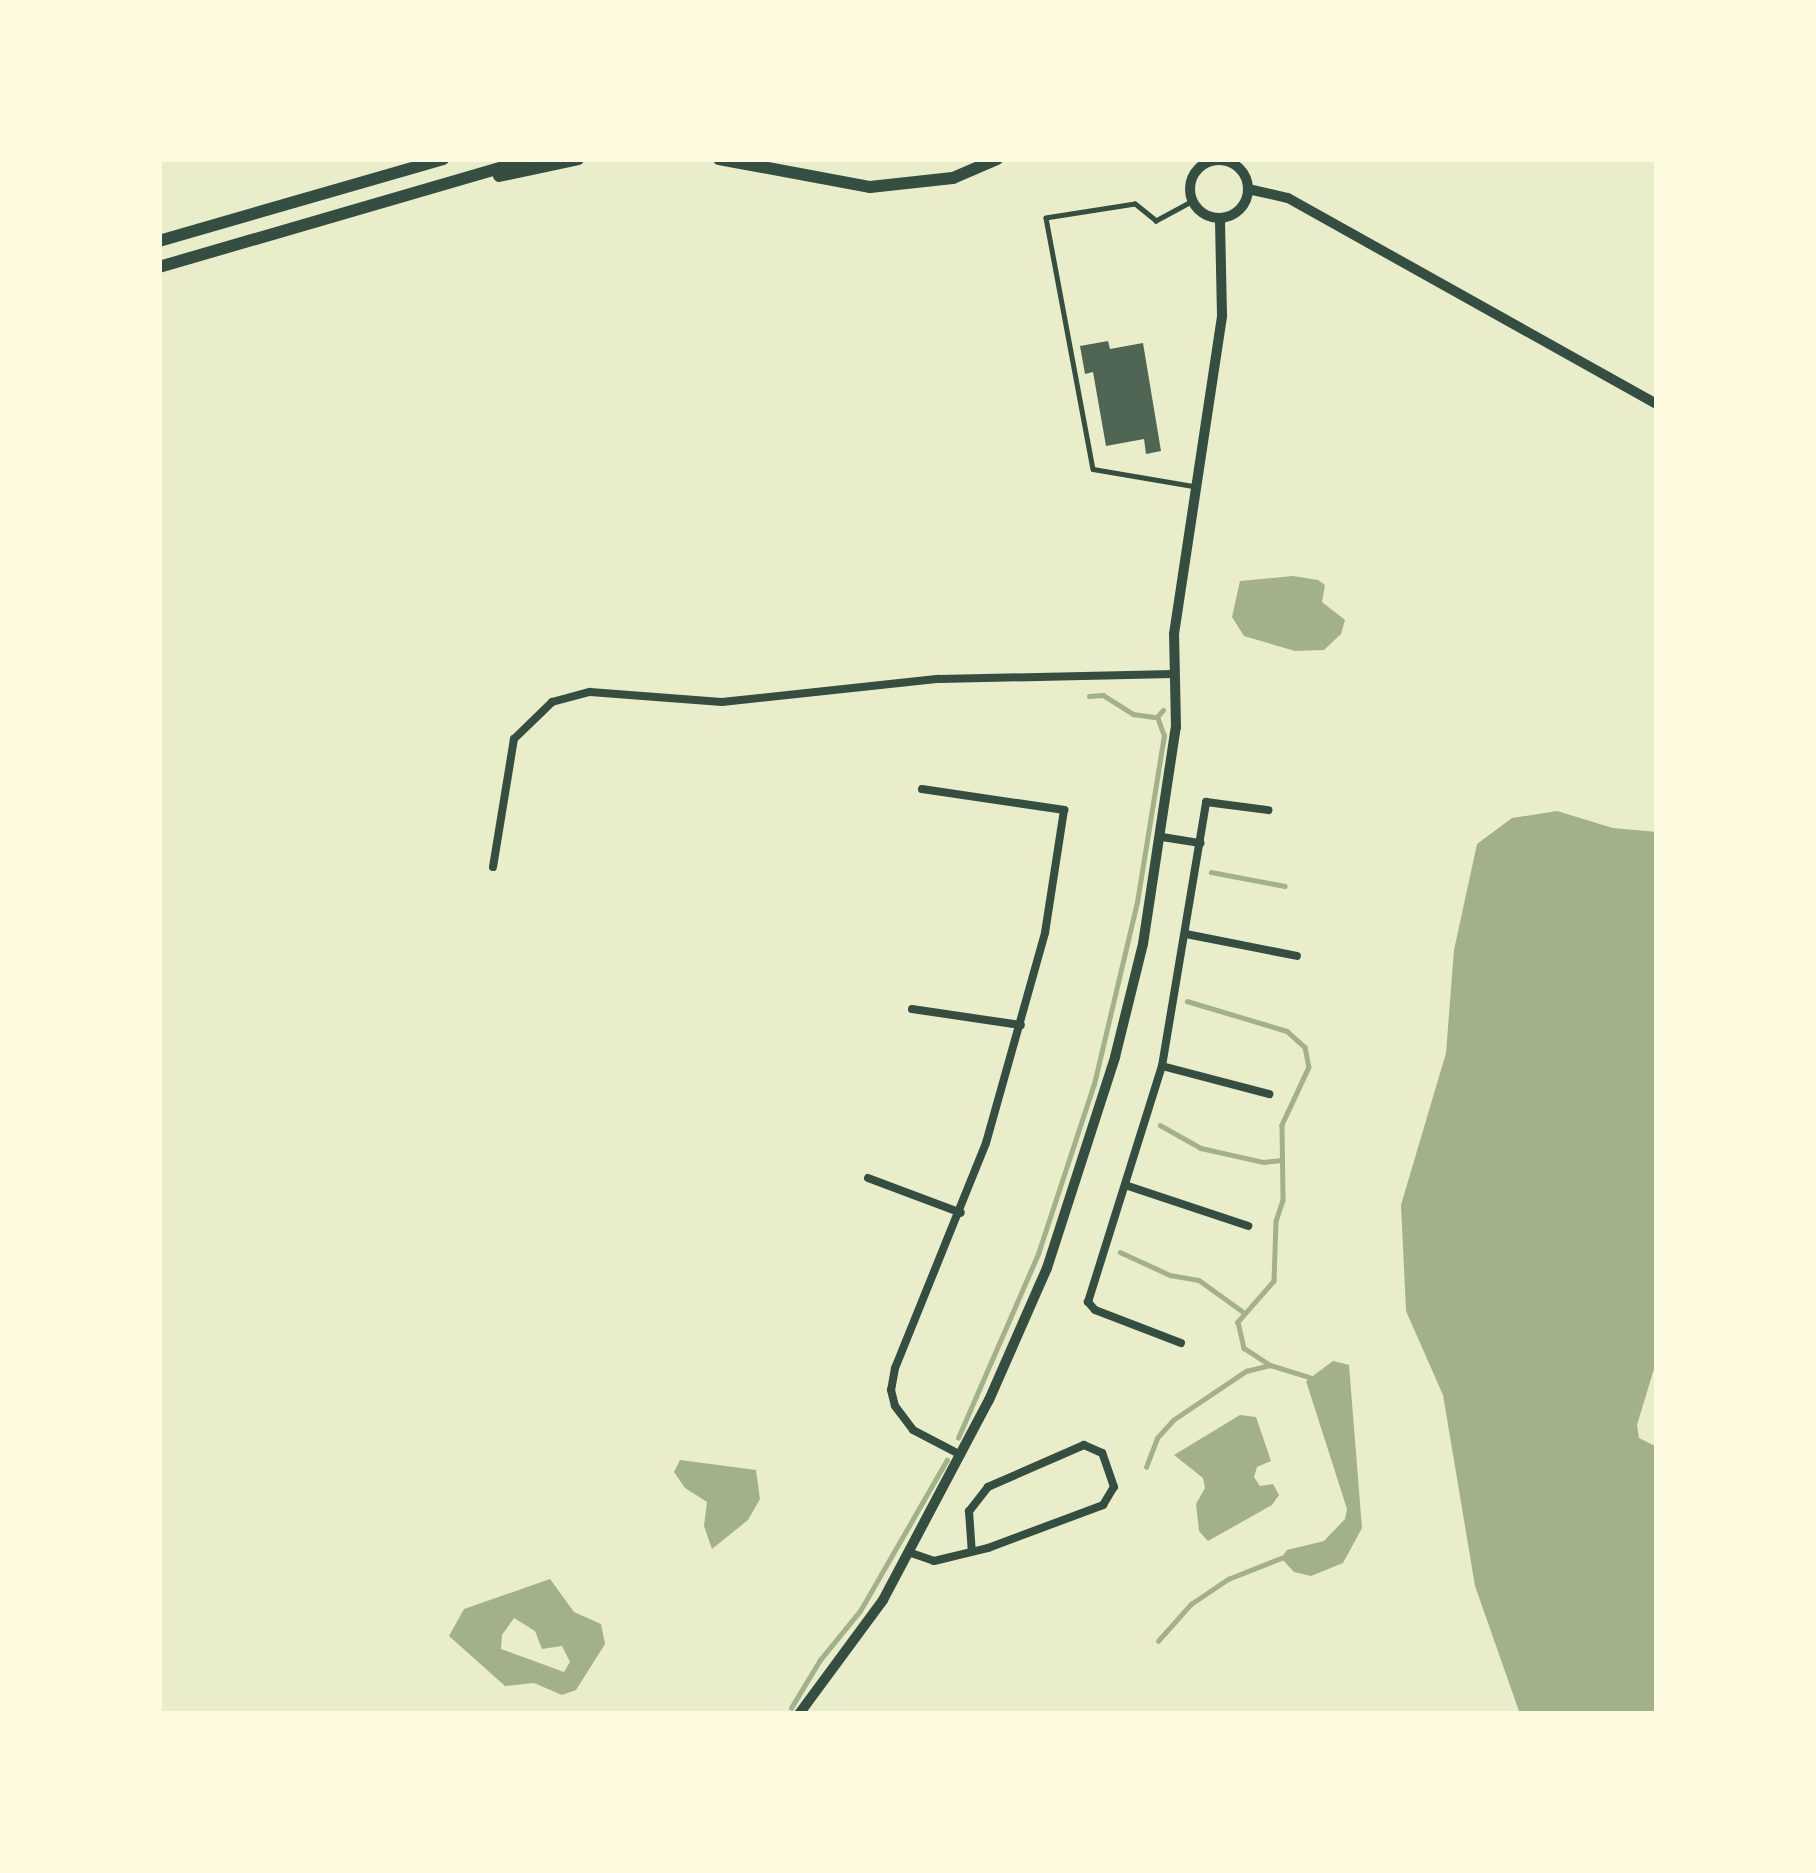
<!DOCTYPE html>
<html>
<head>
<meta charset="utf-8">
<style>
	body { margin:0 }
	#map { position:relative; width:1816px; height:1873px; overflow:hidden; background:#e9edc9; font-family:Helvetica,sans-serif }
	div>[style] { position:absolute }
	.water>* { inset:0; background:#a3b18a }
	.stream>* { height:4.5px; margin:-2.25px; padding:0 2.25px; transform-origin:2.25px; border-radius:2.25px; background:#a3b18a }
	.building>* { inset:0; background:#4f6655 }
	.service>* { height:4.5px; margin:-2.25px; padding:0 2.25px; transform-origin:2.25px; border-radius:2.25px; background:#344e41 }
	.minor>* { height:8px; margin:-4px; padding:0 4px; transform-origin:4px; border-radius:4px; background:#344e41 }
	.tertiary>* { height:10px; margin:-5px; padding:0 5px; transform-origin:5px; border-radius:5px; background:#344e41 }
	.tertiary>.ring { margin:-5px; padding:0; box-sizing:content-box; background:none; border:10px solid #344e41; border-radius:50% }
	.primary>* { height:12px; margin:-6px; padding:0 6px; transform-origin:6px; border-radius:6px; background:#344e41 }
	span { translate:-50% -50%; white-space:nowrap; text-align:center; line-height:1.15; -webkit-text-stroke:12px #fefae0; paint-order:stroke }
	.frame { position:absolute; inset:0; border:162px solid #fefae0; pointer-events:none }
</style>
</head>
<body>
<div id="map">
	<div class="water">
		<i style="clip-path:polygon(1293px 576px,1318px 580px,1325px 585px,1322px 602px,1345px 620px,1341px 634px,1324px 650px,1295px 651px,1244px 636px,1232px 617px,1240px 581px)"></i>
		<i style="clip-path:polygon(1557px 811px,1613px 828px,1657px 832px,1657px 1359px,1637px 1425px,1639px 1438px,1657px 1447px,1657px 1714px,1520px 1714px,1475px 1586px,1443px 1395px,1406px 1311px,1401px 1205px,1446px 1053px,1454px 950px,1477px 844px,1512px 818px)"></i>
		<i style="clip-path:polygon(1333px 1361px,1349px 1365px,1362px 1528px,1343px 1563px,1311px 1576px,1294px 1572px,1281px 1558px,1287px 1550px,1324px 1541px,1345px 1519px,1347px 1509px,1306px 1381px)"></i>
		<i style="clip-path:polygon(1240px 1415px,1256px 1417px,1271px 1461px,1257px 1467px,1254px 1477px,1260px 1486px,1273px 1484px,1279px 1495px,1272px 1505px,1208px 1541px,1199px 1531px,1196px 1504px,1205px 1488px,1203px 1478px,1174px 1455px)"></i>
		<i style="clip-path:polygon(680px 1460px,756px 1470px,760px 1499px,748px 1520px,712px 1549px,704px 1526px,707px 1502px,685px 1488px,674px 1472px)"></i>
		<i style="clip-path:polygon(evenodd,550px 1579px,574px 1612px,601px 1624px,605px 1644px,576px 1690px,562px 1695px,534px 1683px,505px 1686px,449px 1636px,464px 1609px,550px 1579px,514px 1618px,535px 1631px,542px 1649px,562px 1646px,570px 1662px,564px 1672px,501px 1649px,502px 1635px,514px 1618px)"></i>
	</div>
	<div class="stream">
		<i style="left:1089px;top:696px;width:14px;rotate:-4deg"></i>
		<i style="left:1103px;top:695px;width:36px;rotate:32deg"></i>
		<i style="left:1133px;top:714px;width:21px;rotate:8deg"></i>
		<i style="left:1211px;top:872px;width:75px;rotate:10.7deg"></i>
		<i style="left:1187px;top:1001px;width:104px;rotate:16.7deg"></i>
		<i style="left:1287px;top:1031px;width:24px;rotate:42deg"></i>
		<i style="left:1305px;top:1047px;width:20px;rotate:79deg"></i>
		<i style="left:1309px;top:1067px;width:64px;rotate:115deg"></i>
		<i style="left:1282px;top:1125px;width:75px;rotate:89.2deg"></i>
		<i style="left:1283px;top:1200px;width:22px;rotate:108deg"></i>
		<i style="left:1276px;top:1221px;width:60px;rotate:91.9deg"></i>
		<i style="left:1274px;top:1281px;width:55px;rotate:131.3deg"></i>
		<i style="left:1238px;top:1322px;width:27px;rotate:77deg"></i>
		<i style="left:1244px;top:1348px;width:31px;rotate:33deg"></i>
		<i style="left:1160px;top:1125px;width:47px;rotate:29.3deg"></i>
		<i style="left:1201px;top:1148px;width:64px;rotate:12.7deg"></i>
		<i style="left:1263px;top:1162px;width:19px;rotate:-6deg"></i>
		<i style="left:1120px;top:1252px;width:55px;rotate:24.7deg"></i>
		<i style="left:1170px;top:1275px;width:29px;rotate:10deg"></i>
		<i style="left:1199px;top:1280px;width:53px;rotate:35.8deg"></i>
		<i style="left:958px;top:1438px;width:201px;rotate:-66.5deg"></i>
		<i style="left:1038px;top:1254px;width:179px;rotate:-71.8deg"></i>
		<i style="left:1094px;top:1084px;width:187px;rotate:-76.7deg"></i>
		<i style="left:1137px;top:902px;width:168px;rotate:-80.8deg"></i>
		<i style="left:1164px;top:736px;width:20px;rotate:-110deg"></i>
		<i style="left:1157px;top:717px;width:9px;rotate:-49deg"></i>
		<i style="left:1146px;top:1467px;width:31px;rotate:-69deg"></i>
		<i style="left:1157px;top:1438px;width:24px;rotate:-48deg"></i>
		<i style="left:1173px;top:1420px;width:88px;rotate:-33.9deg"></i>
		<i style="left:1246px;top:1371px;width:25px;rotate:-14deg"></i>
		<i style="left:1270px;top:1365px;width:41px;rotate:17.1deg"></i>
		<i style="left:1158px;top:1641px;width:50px;rotate:-48.3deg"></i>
		<i style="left:1191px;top:1604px;width:45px;rotate:-34deg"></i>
		<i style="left:1228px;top:1579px;width:57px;rotate:-21.6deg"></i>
		<i style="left:791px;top:1708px;width:56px;rotate:-58.9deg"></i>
		<i style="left:820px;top:1660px;width:63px;rotate:-50.8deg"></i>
		<i style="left:860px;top:1611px;width:174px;rotate:-60.1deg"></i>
	</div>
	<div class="building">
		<i style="clip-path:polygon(1108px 341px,1110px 349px,1143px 343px,1161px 451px,1146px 454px,1144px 439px,1106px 446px,1093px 372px,1085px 374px,1080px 346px)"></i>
	</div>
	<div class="service">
		<i style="left:1193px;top:201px;width:42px;rotate:151.6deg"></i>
		<i style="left:1156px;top:221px;width:27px;rotate:-141deg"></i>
		<i style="left:1135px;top:204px;width:90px;rotate:171.1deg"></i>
		<i style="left:1046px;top:218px;width:255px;rotate:79.4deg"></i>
		<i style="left:1093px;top:469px;width:101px;rotate:9.6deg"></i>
	</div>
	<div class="minor">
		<i style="left:922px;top:789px;width:144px;rotate:8.4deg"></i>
		<i style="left:1064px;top:810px;width:124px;rotate:98.8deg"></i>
		<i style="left:1045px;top:933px;width:218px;rotate:105.7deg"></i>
		<i style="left:986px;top:1143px;width:243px;rotate:112deg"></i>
		<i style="left:895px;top:1368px;width:22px;rotate:100deg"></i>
		<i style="left:891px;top:1390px;width:16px;rotate:76deg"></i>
		<i style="left:895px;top:1406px;width:30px;rotate:53deg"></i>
		<i style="left:913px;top:1430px;width:54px;rotate:27.5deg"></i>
		<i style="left:1162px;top:837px;width:39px;rotate:9deg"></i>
		<i style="left:493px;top:867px;width:130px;rotate:-80.7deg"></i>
		<i style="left:514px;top:739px;width:53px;rotate:-44.2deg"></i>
		<i style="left:552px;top:702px;width:39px;rotate:-15deg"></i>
		<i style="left:590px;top:692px;width:132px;rotate:4.3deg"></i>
		<i style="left:722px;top:702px;width:218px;rotate:-6.1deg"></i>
		<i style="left:939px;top:679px;width:234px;rotate:-1.2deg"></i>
		<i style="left:1186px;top:934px;width:113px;rotate:11.2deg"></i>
		<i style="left:912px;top:1009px;width:110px;rotate:8.4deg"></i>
		<i style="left:1162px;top:1066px;width:111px;rotate:14.7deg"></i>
		<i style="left:868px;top:1178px;width:99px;rotate:20.6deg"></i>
		<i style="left:1125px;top:1185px;width:130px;rotate:18.4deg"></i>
		<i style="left:1181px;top:1343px;width:92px;rotate:-159deg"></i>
		<i style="left:1095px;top:1310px;width:11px;rotate:-131deg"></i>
		<i style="left:1088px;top:1302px;width:247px;rotate:-72.6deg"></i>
		<i style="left:1162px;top:1066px;width:268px;rotate:-80.5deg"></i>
		<i style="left:1206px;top:802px;width:63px;rotate:7.4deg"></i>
		<i style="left:911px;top:1553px;width:24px;rotate:19deg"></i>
		<i style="left:934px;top:1561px;width:56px;rotate:-13.5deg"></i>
		<i style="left:988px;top:1548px;width:123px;rotate:-20.5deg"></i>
		<i style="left:1103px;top:1505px;width:21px;rotate:-59deg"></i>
		<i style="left:1114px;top:1487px;width:36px;rotate:-109deg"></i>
		<i style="left:1102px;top:1453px;width:20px;rotate:-156deg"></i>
		<i style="left:1084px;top:1445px;width:105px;rotate:156.4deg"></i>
		<i style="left:988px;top:1487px;width:31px;rotate:128deg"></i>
		<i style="left:969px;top:1511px;width:39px;rotate:86deg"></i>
	</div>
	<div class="tertiary">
		<i class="ring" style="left:1190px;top:160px;width:48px;height:48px"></i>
		<i style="left:1248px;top:189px;width:41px;rotate:12.7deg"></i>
		<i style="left:1288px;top:198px;width:423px;rotate:29.2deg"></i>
		<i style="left:799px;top:1714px;width:142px;rotate:-53.6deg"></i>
		<i style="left:883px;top:1600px;width:226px;rotate:-62.1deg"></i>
		<i style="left:989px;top:1400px;width:144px;rotate:-66.3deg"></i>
		<i style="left:1047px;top:1268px;width:222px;rotate:-72.1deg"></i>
		<i style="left:1115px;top:1057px;width:116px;rotate:-76.1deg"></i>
		<i style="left:1143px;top:944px;width:219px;rotate:-81.4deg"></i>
		<i style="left:1176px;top:727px;width:93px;rotate:-91.2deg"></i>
		<i style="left:1174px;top:634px;width:322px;rotate:-81.4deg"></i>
		<i style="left:1222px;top:316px;width:98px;rotate:-91.2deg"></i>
	</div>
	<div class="primary">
		<i style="left:719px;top:159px;width:154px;rotate:10.5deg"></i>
		<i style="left:870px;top:187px;width:83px;rotate:-6.2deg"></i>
		<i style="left:953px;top:178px;width:48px;rotate:-23.4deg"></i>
		<i style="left:499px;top:176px;width:81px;rotate:-12.1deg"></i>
		<i style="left:159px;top:241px;width:296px;rotate:-16.1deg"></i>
		<i style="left:159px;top:267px;width:386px;rotate:-16.2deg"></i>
	</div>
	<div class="frame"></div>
</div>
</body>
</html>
